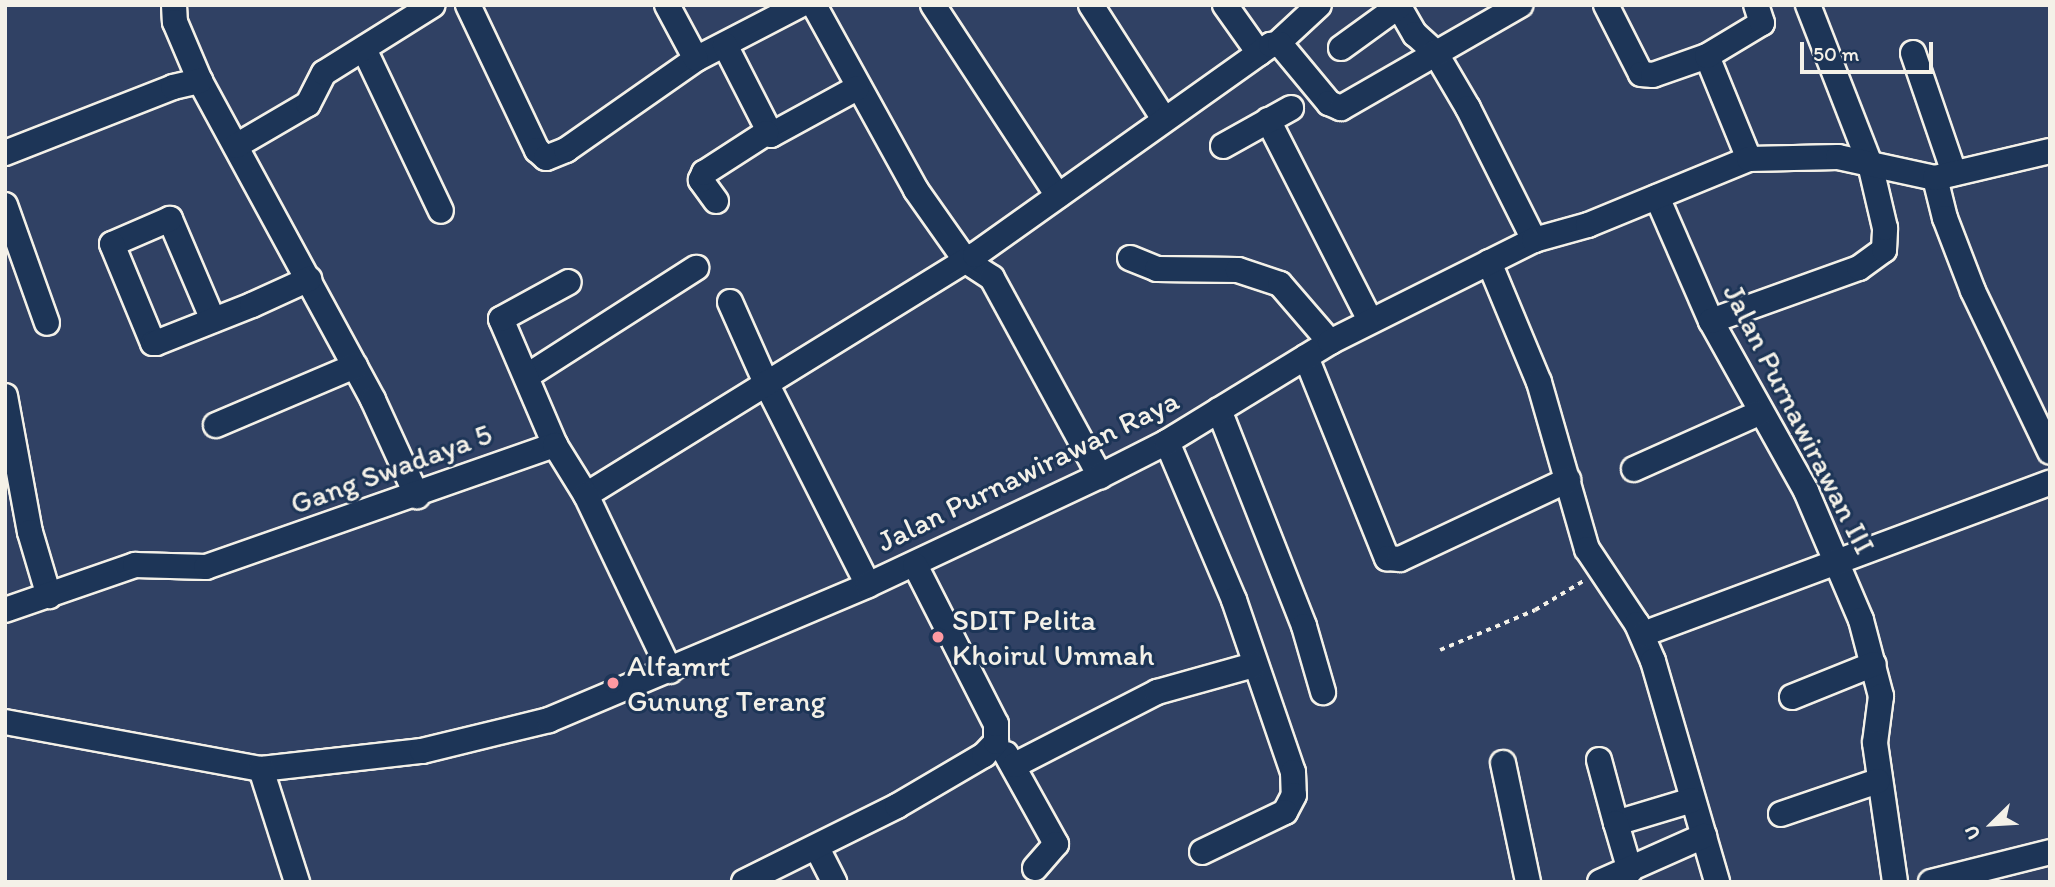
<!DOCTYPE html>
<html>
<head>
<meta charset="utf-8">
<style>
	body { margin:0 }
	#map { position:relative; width:2055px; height:887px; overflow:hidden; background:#304164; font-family:Itim,sans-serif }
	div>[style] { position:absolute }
	.path>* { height:3.5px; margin-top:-1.75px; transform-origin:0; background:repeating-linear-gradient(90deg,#f4f1e8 0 5px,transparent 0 10px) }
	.roads { filter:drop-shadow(2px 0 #f4f1e8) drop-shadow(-2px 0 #f4f1e8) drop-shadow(0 2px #f4f1e8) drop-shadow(0 -2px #f4f1e8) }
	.minor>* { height:24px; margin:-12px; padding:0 12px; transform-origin:12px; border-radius:12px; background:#1d3557 }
	.dots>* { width:19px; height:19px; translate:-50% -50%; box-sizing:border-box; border:4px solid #1d3557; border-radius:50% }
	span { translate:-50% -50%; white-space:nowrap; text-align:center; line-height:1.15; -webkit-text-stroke:6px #1d3557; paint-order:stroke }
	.street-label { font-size:30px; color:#f4f1e8 }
	.poi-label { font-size:30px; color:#f4f1e8 }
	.left { translate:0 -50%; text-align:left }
	.frame { position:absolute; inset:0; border:7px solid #f4f1e8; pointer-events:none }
	.north { position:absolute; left:1957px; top:789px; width:70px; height:70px; -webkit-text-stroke:5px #1d3557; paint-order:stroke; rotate:246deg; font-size:19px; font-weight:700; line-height:28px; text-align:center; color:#f4f1e8 }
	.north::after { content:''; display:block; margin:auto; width:24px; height:32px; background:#f4f1e8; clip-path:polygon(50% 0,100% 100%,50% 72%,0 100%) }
	.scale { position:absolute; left:1800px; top:42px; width:133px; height:32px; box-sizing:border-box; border:4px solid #f4f1e8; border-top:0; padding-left:9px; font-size:21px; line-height:24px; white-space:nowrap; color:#f4f1e8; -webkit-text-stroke:5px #1d3557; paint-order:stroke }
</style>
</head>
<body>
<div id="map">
	<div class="path">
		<i style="left:1440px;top:650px;width:103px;rotate:-22.8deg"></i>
		<i style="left:1535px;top:610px;width:58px;rotate:-31deg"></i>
	</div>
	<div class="roads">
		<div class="minor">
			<i style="left:174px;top:5px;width:17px;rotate:87deg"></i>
			<i style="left:175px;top:22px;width:64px;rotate:67deg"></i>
			<i style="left:200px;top:81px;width:363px;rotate:61.5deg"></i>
			<i style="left:373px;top:400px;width:106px;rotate:65.4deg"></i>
			<i style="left:468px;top:5px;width:161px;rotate:64.6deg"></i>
			<i style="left:537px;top:150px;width:12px;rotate:42deg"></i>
			<i style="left:546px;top:158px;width:22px;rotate:-22deg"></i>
			<i style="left:566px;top:150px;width:159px;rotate:-35deg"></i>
			<i style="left:696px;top:59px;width:117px;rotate:-27.4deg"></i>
			<i style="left:667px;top:5px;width:61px;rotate:61.8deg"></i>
			<i style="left:814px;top:5px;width:211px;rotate:61.1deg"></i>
			<i style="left:916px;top:190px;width:87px;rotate:54.8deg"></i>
			<i style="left:966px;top:261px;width:31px;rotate:33deg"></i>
			<i style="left:992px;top:278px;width:226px;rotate:61.4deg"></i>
			<i style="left:933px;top:5px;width:228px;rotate:56.8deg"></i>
			<i style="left:1091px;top:5px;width:135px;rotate:57.4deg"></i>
			<i style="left:1225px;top:5px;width:59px;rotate:54.7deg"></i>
			<i style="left:1398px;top:5px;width:34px;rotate:60deg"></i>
			<i style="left:1415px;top:34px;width:27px;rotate:42deg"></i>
			<i style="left:1435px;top:52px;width:65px;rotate:59.5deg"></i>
			<i style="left:1468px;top:108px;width:148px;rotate:63.4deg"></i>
			<i style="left:1606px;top:5px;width:77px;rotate:63.1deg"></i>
			<i style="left:1641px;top:74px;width:12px;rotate:5deg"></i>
			<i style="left:1653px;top:75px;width:57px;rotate:-19.4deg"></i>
			<i style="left:1277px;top:44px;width:57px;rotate:-42.9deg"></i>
			<i style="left:725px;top:45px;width:101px;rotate:62.9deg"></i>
			<i style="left:771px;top:135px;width:98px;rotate:-28.7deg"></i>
			<i style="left:1341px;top:48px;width:72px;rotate:-35.9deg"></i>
			<i style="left:364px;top:49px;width:179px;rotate:64.6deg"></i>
			<i style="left:1913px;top:53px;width:127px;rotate:71.1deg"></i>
			<i style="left:1268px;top:120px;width:225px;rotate:63deg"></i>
			<i style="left:236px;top:146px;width:83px;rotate:-30.3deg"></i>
			<i style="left:308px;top:104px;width:35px;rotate:-63deg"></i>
			<i style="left:324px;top:73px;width:128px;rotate:-32deg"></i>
			<i style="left:1223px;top:146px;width:78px;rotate:-29.2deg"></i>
			<i style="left:5px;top:153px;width:180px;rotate:-21.4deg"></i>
			<i style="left:173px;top:87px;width:28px;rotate:-13deg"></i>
			<i style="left:1749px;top:159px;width:111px;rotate:-112.2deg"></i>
			<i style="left:1707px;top:56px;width:64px;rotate:-31deg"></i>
			<i style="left:1762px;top:23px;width:19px;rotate:-108deg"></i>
			<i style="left:1935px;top:178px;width:41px;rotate:76deg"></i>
			<i style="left:1945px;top:218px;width:78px;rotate:69deg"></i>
			<i style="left:1973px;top:291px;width:178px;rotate:64.4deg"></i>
			<i style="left:1657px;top:197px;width:135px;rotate:66.5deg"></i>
			<i style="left:1711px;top:321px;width:195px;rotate:60.8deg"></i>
			<i style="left:1806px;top:491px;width:140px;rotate:66.9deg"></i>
			<i style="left:1861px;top:620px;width:79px;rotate:75.3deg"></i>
			<i style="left:1881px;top:696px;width:47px;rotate:97.3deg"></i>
			<i style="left:1875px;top:743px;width:140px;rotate:81.8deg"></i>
			<i style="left:716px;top:201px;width:26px;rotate:-126deg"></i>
			<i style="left:701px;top:180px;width:8px;rotate:-67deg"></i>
			<i style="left:704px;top:173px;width:74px;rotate:-32.8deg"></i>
			<i style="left:5px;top:205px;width:125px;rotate:70.4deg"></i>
			<i style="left:1130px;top:258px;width:29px;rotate:22deg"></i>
			<i style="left:1157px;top:269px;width:81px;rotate:0.7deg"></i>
			<i style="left:1238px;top:270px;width:44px;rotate:18.4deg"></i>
			<i style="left:1280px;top:284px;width:77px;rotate:49.2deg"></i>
			<i style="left:1489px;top:262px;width:130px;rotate:67.4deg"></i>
			<i style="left:1539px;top:382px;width:174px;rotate:74deg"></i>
			<i style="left:1587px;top:549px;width:90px;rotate:56.3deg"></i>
			<i style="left:1637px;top:624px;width:40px;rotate:66.6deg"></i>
			<i style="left:1653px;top:661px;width:230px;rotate:73.8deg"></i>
			<i style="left:730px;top:302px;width:89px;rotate:66deg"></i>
			<i style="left:766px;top:383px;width:226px;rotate:63.2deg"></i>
			<i style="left:213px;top:320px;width:110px;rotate:-113.1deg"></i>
			<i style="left:170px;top:219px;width:63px;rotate:156.7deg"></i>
			<i style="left:112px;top:244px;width:107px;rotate:67.5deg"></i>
			<i style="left:153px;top:343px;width:3px"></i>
			<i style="left:156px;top:343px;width:103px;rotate:-21.6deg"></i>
			<i style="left:252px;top:305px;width:63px;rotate:-24.5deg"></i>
			<i style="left:1711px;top:321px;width:157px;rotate:-19.7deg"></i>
			<i style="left:1859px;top:268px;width:31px;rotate:-36deg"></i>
			<i style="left:1884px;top:250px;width:22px;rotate:-87deg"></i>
			<i style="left:1885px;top:228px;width:66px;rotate:-103.2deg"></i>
			<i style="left:1870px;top:164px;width:171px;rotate:-111.3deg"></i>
			<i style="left:1306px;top:357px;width:217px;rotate:68.1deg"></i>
			<i style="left:1387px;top:558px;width:13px;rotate:4deg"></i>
			<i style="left:1400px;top:559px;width:186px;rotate:-25.2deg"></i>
			<i style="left:527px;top:376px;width:201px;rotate:-32.6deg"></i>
			<i style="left:5px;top:396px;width:138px;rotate:79.6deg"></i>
			<i style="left:30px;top:532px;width:67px;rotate:73.5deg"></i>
			<i style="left:1219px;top:410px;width:232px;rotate:68.5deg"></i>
			<i style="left:1304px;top:626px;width:69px;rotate:73.9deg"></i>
			<i style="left:216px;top:425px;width:151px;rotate:-23deg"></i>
			<i style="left:1167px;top:442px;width:172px;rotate:67deg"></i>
			<i style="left:1234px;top:600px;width:182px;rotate:71.1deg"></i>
			<i style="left:1293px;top:772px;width:23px;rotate:88deg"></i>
			<i style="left:1294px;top:795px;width:19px;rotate:118deg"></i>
			<i style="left:1285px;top:812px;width:92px;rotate:154.3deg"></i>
			<i style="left:555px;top:445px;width:137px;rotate:-113.2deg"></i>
			<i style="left:501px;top:319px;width:77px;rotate:-28.6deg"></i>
			<i style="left:1634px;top:469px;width:137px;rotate:-24.1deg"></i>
			<i style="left:586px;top:495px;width:457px;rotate:-31.7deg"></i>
			<i style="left:975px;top:255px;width:363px;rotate:-35.4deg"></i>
			<i style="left:1271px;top:45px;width:9px;rotate:-6deg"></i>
			<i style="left:1280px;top:44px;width:77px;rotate:50.3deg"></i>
			<i style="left:1329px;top:103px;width:13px;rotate:23deg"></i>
			<i style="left:1341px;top:108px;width:207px;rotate:-29.9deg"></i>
			<i style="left:5px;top:610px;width:138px;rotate:-19.1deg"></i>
			<i style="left:135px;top:565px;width:71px;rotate:1.6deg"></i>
			<i style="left:206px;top:567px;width:370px;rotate:-19.3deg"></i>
			<i style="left:555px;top:445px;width:59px;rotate:58.2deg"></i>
			<i style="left:586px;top:495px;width:195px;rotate:64.5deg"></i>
			<i style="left:1643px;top:634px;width:434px;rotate:-20.4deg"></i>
			<i style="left:1792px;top:697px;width:88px;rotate:-21.9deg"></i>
			<i style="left:5px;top:722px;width:260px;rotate:10.4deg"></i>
			<i style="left:261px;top:769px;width:162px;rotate:-6.4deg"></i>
			<i style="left:422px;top:751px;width:131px;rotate:-13.7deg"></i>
			<i style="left:549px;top:720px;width:346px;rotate:-22.9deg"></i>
			<i style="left:868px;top:585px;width:256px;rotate:-25.2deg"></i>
			<i style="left:1100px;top:476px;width:75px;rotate:-26.9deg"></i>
			<i style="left:1167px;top:442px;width:191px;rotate:-31.5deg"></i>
			<i style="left:1330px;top:342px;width:228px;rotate:-26.6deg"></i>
			<i style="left:1534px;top:240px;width:56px;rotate:-15.5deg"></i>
			<i style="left:1588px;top:225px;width:174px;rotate:-22.3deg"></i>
			<i style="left:1749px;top:159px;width:89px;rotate:-1.3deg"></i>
			<i style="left:1838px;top:157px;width:99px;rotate:12.2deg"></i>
			<i style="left:1935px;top:178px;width:118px;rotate:-13.2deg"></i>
			<i style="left:1006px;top:754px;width:103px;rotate:60.9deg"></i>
			<i style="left:1056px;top:844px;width:32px;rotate:131deg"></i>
			<i style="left:1599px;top:760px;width:65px;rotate:74.9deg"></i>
			<i style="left:1616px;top:823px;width:79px;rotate:-16.8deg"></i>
			<i style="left:1503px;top:763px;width:122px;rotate:78.1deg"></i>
			<i style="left:1015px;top:765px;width:160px;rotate:-27.2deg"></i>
			<i style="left:1157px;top:692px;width:101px;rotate:-15.6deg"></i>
			<i style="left:261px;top:769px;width:119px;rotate:72.3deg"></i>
			<i style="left:1781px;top:814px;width:102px;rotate:-18.8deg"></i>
			<i style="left:1616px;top:823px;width:50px;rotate:73.7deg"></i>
			<i style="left:817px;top:848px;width:38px;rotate:63deg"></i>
			<i style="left:744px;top:882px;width:171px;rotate:-26.4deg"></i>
			<i style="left:897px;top:806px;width:101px;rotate:-30.4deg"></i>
			<i style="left:984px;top:755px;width:18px;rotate:-47deg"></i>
			<i style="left:996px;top:742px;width:18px;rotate:-90deg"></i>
			<i style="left:996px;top:724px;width:178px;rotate:-117deg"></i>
			<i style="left:1600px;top:882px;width:114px;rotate:-23.9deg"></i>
			<i style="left:1931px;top:882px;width:123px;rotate:-14.1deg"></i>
		</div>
	</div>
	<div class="dots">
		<i style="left:938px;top:637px;background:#ff9aa2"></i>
		<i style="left:613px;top:683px;background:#ff9aa2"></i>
	</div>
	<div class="street-label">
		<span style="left:1799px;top:419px;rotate:63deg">Jalan Purnawirawan III</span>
		<span style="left:391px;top:469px;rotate:-20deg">Gang Swadaya 5</span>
		<span style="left:1028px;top:471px;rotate:-26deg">Jalan Purnawirawan Raya</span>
	</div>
	<div class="poi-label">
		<span class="left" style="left:952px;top:637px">SDIT Pelita<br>Khoirul Ummah</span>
		<span class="left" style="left:627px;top:683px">Alfamrt<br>Gunung Terang</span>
	</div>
	<div class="frame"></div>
	<div class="north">U</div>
	<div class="scale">50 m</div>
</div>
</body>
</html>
